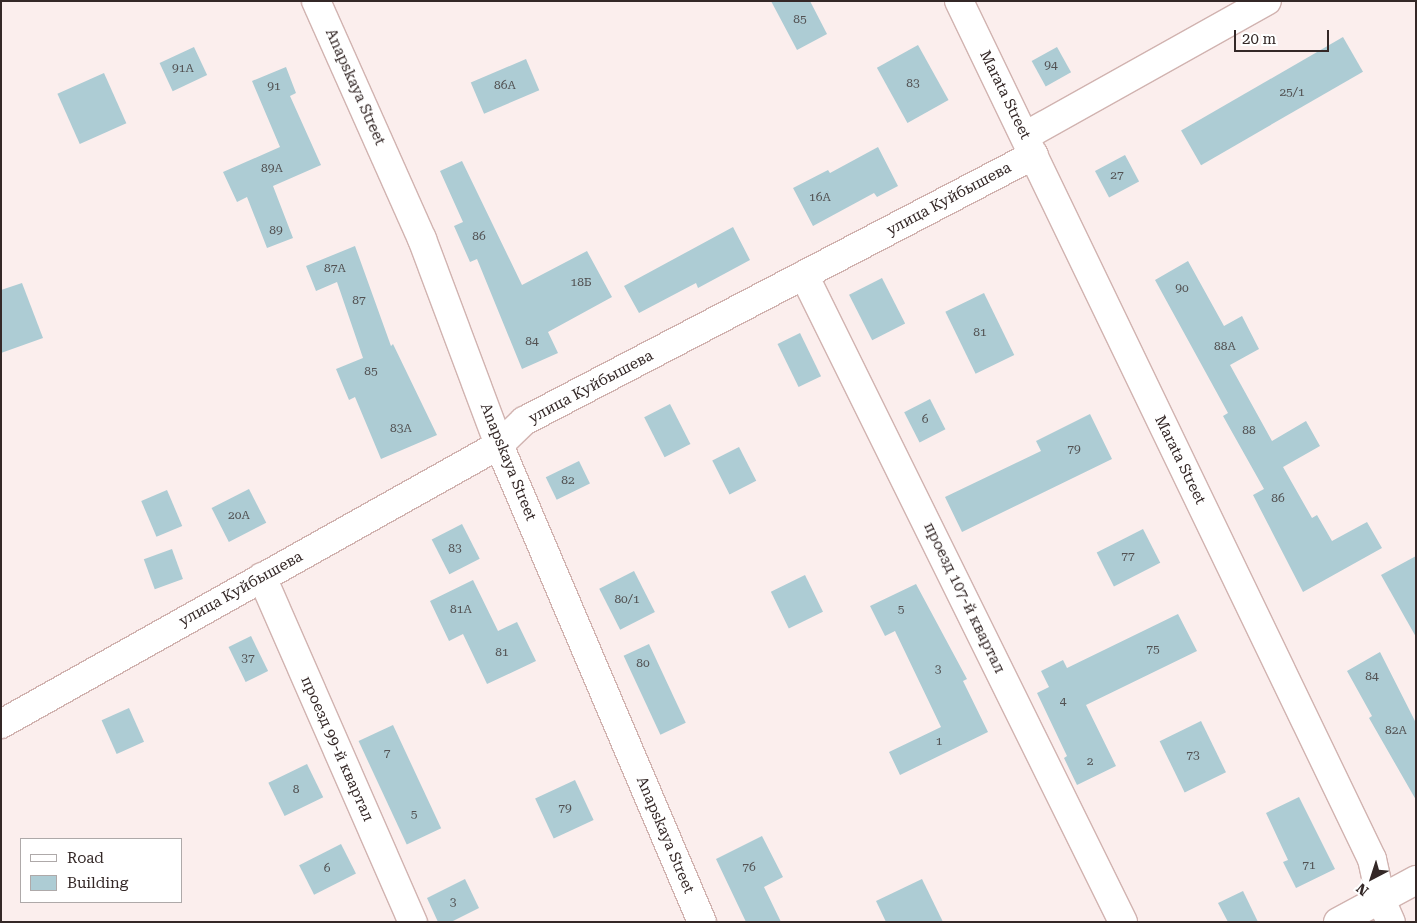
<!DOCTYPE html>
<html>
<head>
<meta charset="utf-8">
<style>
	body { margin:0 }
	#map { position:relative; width:1417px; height:923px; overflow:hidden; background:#fbeeed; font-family:"Roboto Serif",serif }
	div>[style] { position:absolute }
	.building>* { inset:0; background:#adccd4; transform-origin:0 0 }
	.roads { filter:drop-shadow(1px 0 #d1b3b0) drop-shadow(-1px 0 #d1b3b0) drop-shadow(0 1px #d1b3b0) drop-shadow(0 -1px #d1b3b0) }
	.street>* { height:28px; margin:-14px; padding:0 14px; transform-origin:14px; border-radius:14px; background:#fff }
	span { translate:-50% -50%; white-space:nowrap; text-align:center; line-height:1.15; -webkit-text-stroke:4px #fff; paint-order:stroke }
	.number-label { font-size:12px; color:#525152 }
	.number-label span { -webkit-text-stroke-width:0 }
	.street-label { font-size:15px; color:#342827 }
	.frame { position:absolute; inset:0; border:2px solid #342827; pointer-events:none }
	.legend { position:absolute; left:20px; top:838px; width:162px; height:65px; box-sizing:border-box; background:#fff; border:1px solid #aea9a9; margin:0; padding:6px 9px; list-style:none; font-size:15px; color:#342827 }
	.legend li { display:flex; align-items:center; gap:10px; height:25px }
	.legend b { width:25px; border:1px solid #aea9a9 }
	.north { position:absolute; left:1347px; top:853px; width:50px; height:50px; -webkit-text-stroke:4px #fff; paint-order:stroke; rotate:220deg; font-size:14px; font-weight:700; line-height:20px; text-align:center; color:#342827 }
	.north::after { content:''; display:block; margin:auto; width:18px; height:22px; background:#342827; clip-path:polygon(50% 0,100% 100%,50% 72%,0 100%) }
	.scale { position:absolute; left:1234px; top:30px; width:95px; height:22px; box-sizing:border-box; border:2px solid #342827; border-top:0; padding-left:6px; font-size:15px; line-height:18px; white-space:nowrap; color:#342827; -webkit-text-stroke:4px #fff; paint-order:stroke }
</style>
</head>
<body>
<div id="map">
	<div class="building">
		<i style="clip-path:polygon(771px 1px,810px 1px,827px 34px,797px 50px)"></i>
		<i style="left:1343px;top:37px;width:40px;height:187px;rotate:60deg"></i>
		<i style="left:918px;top:45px;width:63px;height:47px;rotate:61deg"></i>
		<i style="left:194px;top:47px;width:31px;height:38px;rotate:65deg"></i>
		<i style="left:1057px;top:47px;width:29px;height:29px;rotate:61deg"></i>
		<i style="left:526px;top:59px;width:34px;height:60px;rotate:67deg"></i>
		<i style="clip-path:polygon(286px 67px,296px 93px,290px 96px,321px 165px,273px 186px,293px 238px,267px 248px,247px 197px,237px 202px,223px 172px,280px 147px,252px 81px)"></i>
		<i style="left:104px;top:73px;width:55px;height:51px;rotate:66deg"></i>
		<i style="clip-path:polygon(878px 147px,898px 186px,877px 197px,874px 193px,813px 226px,793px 188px,828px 170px,830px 173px)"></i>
		<i style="left:1125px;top:155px;width:30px;height:34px;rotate:62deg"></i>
		<i style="clip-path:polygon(462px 161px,522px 285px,587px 251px,612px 297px,548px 332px,558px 353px,522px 369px,477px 259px,470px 262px,454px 226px,463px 222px,440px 171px)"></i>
		<i style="clip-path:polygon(733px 227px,750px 260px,698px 288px,696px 283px,639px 313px,624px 286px)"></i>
		<i style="clip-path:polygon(355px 246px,391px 346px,393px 344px,437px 435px,381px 459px,355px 397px,349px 400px,336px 369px,363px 358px,337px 282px,316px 291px,306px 266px)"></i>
		<i style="clip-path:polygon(1188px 261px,1224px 326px,1242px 316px,1259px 349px,1230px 365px,1272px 441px,1306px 421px,1320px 446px,1283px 467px,1312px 518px,1317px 515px,1332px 541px,1367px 522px,1382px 548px,1303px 592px,1253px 495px,1264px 489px,1223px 416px,1228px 413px,1155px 280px)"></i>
		<i style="left:882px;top:278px;width:51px;height:37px;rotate:63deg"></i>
		<i style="clip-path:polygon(22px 283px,43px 338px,1px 353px,1px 290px)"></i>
		<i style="left:984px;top:293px;width:69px;height:43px;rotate:64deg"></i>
		<i style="left:800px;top:333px;width:48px;height:25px;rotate:64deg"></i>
		<i style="left:930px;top:399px;width:34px;height:29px;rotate:63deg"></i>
		<i style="left:670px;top:404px;width:45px;height:29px;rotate:63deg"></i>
		<i style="clip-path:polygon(1090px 414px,1112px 459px,962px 532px,945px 497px,1041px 451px,1036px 441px)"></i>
		<i style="left:739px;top:447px;width:38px;height:30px;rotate:63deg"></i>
		<i style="left:579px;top:461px;width:25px;height:37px;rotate:64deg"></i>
		<i style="left:249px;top:489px;width:38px;height:42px;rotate:63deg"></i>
		<i style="left:167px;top:490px;width:39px;height:28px;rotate:67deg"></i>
		<i style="left:462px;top:524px;width:39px;height:34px;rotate:63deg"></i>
		<i style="left:1143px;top:529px;width:38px;height:52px;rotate:63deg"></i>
		<i style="left:172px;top:549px;width:32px;height:30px;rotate:70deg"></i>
		<i style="clip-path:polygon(1416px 556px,1416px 637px,1381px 575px)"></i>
		<i style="left:634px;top:571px;width:46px;height:39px;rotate:63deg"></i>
		<i style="left:805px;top:575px;width:41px;height:38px;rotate:64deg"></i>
		<i style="clip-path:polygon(473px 580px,498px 631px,517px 622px,536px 661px,487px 684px,463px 634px,449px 641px,430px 601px)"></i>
		<i style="clip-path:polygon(916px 584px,967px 679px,963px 681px,988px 732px,900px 775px,889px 752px,941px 727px,895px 631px,885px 636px,870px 606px)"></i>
		<i style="clip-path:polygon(1178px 614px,1197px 651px,1086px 705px,1116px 766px,1077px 785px,1064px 758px,1067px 756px,1037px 693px,1049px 687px,1041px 671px,1063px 660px,1067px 668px)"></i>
		<i style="left:251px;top:636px;width:39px;height:25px;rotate:64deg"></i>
		<i style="left:649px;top:644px;width:87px;height:28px;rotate:65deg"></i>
		<i style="clip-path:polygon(1380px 652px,1416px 723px,1416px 800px,1369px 718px,1372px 716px,1347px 671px)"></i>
		<i style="left:129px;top:708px;width:37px;height:30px;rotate:66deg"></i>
		<i style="left:1201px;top:721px;width:57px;height:46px;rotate:64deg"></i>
		<i style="left:393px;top:725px;width:114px;height:38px;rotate:65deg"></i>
		<i style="left:307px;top:764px;width:37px;height:43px;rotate:64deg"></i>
		<i style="left:575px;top:780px;width:44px;height:44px;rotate:65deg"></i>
		<i style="clip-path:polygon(1299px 797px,1335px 869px,1296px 888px,1283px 862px,1288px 860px,1266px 813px)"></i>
		<i style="clip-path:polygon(762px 836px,783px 877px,764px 887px,781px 922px,746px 922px,716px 859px)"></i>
		<i style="left:341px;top:844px;width:33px;height:47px;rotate:63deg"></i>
		<i style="clip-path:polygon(465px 879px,479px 908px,451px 922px,438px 922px,427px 898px)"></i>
		<i style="clip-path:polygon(922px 879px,943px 922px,886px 922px,876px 901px)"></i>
		<i style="clip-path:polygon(1243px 891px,1258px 922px,1228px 922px,1218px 903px)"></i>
	</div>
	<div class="roads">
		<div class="street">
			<i style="left:316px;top:1px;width:261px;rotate:66deg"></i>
			<i style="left:422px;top:239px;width:220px;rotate:69.5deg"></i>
			<i style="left:499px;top:445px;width:518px;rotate:66.95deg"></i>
			<i style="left:959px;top:1px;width:952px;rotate:64.3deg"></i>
			<i style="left:1372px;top:859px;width:42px;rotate:77.6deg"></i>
			<i style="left:1381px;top:900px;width:24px;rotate:66deg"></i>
			<i style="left:1025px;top:136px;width:277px;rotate:-29.2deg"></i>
			<i style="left:804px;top:275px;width:721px;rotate:63.75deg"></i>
			<i style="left:262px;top:577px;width:377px;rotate:66.4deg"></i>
			<i style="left:1px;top:724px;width:571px;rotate:-29.26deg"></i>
			<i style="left:499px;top:445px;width:35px;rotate:-44deg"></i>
			<i style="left:524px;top:421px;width:575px;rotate:-27.55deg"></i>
			<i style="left:1338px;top:922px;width:89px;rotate:-28.3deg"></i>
		</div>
	</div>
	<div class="number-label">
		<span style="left:800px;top:20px">85</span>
		<span style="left:1051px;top:66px">94</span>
		<span style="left:183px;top:69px">91А</span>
		<span style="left:913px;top:84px">83</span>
		<span style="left:505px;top:86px">86А</span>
		<span style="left:274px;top:87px">91</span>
		<span style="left:1292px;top:93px">25/1</span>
		<span style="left:272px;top:169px">89А</span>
		<span style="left:1117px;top:176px">27</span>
		<span style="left:820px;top:198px">16А</span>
		<span style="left:276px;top:231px">89</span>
		<span style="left:479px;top:237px">86</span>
		<span style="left:335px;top:269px">87А</span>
		<span style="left:581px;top:283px">18Б</span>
		<span style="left:1182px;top:289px">90</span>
		<span style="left:359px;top:301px">87</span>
		<span style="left:980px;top:333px">81</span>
		<span style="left:532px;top:342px">84</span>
		<span style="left:1225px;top:347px">88А</span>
		<span style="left:371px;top:372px">85</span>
		<span style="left:925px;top:420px">6</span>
		<span style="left:401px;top:429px">83А</span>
		<span style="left:1249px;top:431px">88</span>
		<span style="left:1074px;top:450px">79</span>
		<span style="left:568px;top:481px">82</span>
		<span style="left:1278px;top:499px">86</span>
		<span style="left:239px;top:516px">20А</span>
		<span style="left:455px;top:549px">83</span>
		<span style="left:1128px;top:557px">77</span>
		<span style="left:627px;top:600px">80/1</span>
		<span style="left:461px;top:610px">81А</span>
		<span style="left:901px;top:610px">5</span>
		<span style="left:1153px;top:650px">75</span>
		<span style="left:502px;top:653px">81</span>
		<span style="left:248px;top:659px">37</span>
		<span style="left:643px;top:664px">80</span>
		<span style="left:938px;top:670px">3</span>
		<span style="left:1372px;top:677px">84</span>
		<span style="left:1063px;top:702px">4</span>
		<span style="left:1396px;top:731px">82А</span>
		<span style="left:939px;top:742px">1</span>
		<span style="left:387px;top:754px">7</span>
		<span style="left:1193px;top:756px">73</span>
		<span style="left:1090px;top:762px">2</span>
		<span style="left:296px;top:790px">8</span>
		<span style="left:565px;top:809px">79</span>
		<span style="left:414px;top:815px">5</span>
		<span style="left:1309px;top:866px">71</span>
		<span style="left:749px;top:868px">76</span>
		<span style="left:327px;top:869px">6</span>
		<span style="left:453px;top:903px">3</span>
	</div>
	<div class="street-label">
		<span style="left:355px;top:87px;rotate:66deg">Anapskaya Street</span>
		<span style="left:1005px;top:95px;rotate:64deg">Marata Street</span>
		<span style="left:949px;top:199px;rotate:-28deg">улица Куйбышева</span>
		<span style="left:591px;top:387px;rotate:-28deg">улица Куйбышева</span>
		<span style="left:1180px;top:460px;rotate:64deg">Marata Street</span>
		<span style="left:508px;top:462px;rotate:68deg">Anapskaya Street</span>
		<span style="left:241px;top:589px;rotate:-29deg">улица Куйбышева</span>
		<span style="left:964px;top:598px;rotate:64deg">проезд 107-й квартал</span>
		<span style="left:337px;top:749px;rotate:66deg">проезд 99-й квартал</span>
		<span style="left:665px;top:835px;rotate:67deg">Anapskaya Street</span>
	</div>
	<div class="frame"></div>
	<ul class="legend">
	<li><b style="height:6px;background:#fff"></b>Road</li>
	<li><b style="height:14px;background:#adccd4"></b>Building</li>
	</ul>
	<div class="north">N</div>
	<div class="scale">20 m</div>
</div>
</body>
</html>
